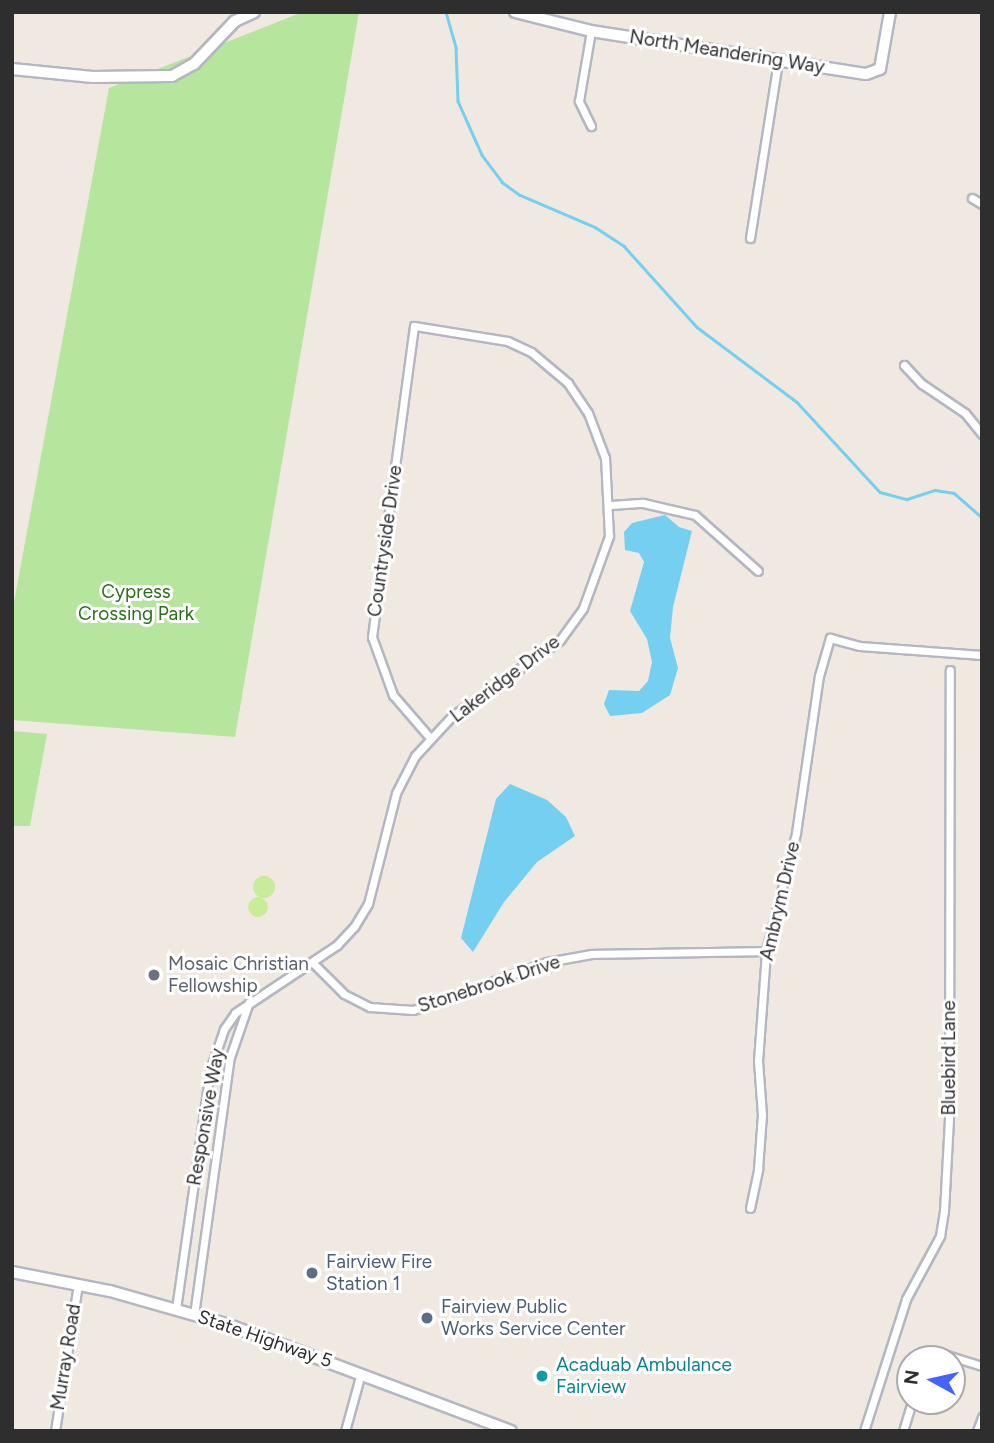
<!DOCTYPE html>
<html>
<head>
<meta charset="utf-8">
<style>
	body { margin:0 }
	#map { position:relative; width:994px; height:1443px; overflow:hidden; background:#efe9e1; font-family:Figtree,sans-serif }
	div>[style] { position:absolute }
	.green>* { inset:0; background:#b6e59e }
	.pitch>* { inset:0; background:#c9ec9a }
	.round { border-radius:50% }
	.water>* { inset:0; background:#75cff0 }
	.stream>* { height:2.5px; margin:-1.25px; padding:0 1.25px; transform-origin:1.25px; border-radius:1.25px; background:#75cff0 }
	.roads { filter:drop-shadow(2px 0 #b4b7c1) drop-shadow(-2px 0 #b4b7c1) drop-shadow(0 2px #b4b7c1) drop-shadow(0 -2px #b4b7c1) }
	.street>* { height:7px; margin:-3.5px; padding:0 3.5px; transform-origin:3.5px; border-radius:3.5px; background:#fff }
	.secondary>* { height:10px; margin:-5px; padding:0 5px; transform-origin:5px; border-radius:5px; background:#fff }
	.dots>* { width:19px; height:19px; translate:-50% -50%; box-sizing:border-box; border:4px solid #fff; border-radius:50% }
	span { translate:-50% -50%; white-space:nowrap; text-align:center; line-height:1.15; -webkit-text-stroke:6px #fff; paint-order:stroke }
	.street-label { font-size:19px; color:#2e2e2e }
	.park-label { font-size:19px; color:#2c6e1b }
	.worship-label { font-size:19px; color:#5b616d }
	.left { translate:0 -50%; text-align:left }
	.service-label { font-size:19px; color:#4e5e75 }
	.culture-label { font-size:19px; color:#0d838f }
	.frame { position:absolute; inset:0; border:14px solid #2e2e2e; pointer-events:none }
	.north { position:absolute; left:896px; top:1345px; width:70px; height:70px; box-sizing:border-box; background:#fff; border:2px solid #ababab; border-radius:50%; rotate:278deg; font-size:19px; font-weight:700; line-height:28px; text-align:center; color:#2e2e2e }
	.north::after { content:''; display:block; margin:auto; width:24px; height:32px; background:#4264fb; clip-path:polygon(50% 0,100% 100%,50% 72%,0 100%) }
</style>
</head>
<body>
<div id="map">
	<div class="green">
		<i style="clip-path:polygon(303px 12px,359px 12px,235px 737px,12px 720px,12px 613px,109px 88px)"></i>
		<i style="clip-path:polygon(12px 731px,47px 734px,30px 826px,12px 826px)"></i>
	</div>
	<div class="pitch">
		<i class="round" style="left:253px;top:876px;width:22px;height:22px"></i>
		<i class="round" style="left:248px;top:897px;width:20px;height:20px"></i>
	</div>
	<div class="water">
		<i style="clip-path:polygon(665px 515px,679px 527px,692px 531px,673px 607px,670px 638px,678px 668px,670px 695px,642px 713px,610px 716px,604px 704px,609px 690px,639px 691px,648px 681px,652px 662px,647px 639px,630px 611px,644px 562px,639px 553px,625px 550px,624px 532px,632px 523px)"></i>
		<i style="clip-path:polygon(510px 784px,547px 800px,566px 817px,575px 836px,537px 862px,504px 902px,473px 952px,461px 938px,496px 799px)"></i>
	</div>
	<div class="stream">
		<i style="left:446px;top:12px;width:37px;rotate:74deg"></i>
		<i style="left:456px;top:48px;width:53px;rotate:87.8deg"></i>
		<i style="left:458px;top:101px;width:59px;rotate:66deg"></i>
		<i style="left:482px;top:155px;width:34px;rotate:53deg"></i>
		<i style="left:502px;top:182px;width:22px;rotate:36deg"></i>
		<i style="left:520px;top:195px;width:82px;rotate:23.1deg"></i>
		<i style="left:595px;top:227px;width:35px;rotate:33deg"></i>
		<i style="left:624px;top:246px;width:109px;rotate:48deg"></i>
		<i style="left:697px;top:327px;width:125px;rotate:36.9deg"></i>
		<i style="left:797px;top:402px;width:122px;rotate:47.3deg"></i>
		<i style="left:880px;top:492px;width:28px;rotate:15deg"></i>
		<i style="left:907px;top:499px;width:29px;rotate:-18deg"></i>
		<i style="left:935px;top:490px;width:19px;rotate:9deg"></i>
		<i style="left:954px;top:493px;width:37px;rotate:41deg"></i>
	</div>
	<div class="roads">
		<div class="street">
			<i style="left:591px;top:126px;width:28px;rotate:-116deg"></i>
			<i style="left:579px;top:101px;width:71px;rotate:-80.3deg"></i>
			<i style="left:972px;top:198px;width:12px;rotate:31deg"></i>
			<i style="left:750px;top:238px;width:178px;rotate:-81deg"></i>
			<i style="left:904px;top:365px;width:26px;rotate:47deg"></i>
			<i style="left:922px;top:384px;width:52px;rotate:34deg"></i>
			<i style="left:965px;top:413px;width:27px;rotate:51deg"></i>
			<i style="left:611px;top:505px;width:32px;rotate:-4deg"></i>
			<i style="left:643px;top:503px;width:53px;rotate:13deg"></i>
			<i style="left:695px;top:515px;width:84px;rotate:41.6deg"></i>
			<i style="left:312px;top:962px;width:45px;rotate:45deg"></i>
			<i style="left:344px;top:994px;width:29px;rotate:27deg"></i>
			<i style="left:370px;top:1007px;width:43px;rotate:4deg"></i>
			<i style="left:413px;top:1010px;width:142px;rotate:-19.7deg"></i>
			<i style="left:547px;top:962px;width:45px;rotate:-10.3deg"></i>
			<i style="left:591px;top:954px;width:175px;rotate:-1deg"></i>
			<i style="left:750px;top:1208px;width:40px;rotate:-78deg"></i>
			<i style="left:758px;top:1169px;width:54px;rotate:-85.8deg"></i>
			<i style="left:762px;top:1115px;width:54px;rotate:-94.2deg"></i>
			<i style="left:758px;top:1061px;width:110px;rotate:-85.8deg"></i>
			<i style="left:766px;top:951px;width:122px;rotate:-75.7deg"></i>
			<i style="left:796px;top:833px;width:159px;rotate:-81.7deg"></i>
			<i style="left:819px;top:676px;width:40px;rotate:-74deg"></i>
			<i style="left:830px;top:638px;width:31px;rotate:15deg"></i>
			<i style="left:860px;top:646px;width:122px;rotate:4.2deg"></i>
			<i style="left:176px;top:1309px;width:241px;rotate:-81.9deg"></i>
			<i style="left:210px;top:1070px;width:43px;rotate:-71.1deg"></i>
			<i style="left:224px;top:1029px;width:19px;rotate:-55deg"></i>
			<i style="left:235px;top:1013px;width:123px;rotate:-33.7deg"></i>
			<i style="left:337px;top:945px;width:25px;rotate:-47deg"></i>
			<i style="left:354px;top:927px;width:27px;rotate:-59deg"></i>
			<i style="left:368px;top:904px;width:114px;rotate:-75.8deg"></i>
			<i style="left:396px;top:793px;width:42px;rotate:-62.8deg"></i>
			<i style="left:415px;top:756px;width:54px;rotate:-47.2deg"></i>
			<i style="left:452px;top:716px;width:132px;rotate:-35.1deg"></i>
			<i style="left:560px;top:640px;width:39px;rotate:-54deg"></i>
			<i style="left:583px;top:608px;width:77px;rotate:-70.1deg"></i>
			<i style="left:609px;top:536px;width:78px;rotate:-92.9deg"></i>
			<i style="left:605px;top:458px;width:48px;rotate:-110.7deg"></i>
			<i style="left:588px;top:413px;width:36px;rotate:-124deg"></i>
			<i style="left:568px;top:383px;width:48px;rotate:-140deg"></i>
			<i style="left:531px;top:352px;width:26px;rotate:-155deg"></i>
			<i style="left:507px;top:341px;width:94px;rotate:-170.8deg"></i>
			<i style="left:414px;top:326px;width:314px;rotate:97.7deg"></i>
			<i style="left:372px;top:637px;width:62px;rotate:70.1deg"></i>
			<i style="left:393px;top:695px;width:58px;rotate:49.2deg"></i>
			<i style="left:194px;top:1315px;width:260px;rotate:-82.1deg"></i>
			<i style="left:230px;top:1057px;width:58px;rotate:-70.9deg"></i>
			<i style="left:925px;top:1359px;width:14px;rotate:-30deg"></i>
			<i style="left:937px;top:1352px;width:47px;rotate:17.3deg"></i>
			<i style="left:55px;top:1431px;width:149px;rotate:-81.1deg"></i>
			<i style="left:345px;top:1431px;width:60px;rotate:-74.6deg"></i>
			<i style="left:864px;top:1431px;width:139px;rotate:-72.3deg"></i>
			<i style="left:906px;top:1299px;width:72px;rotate:-61.6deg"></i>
			<i style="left:940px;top:1236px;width:25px;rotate:-81deg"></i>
			<i style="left:944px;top:1211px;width:92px;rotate:-86.9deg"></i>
			<i style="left:949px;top:1119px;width:449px;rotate:-89.9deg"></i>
			<i style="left:903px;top:1431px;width:31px;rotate:-73deg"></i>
			<i style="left:977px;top:1431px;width:15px;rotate:-70deg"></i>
		</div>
		<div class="secondary">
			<i style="left:515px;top:12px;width:78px;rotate:14deg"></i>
			<i style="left:591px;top:31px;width:278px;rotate:8.9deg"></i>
			<i style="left:866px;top:74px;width:15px;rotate:-20deg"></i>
			<i style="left:880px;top:69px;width:58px;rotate:-80deg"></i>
			<i style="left:12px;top:69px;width:81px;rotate:5.6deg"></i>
			<i style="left:93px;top:77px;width:79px;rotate:-0.7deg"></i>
			<i style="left:172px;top:76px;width:25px;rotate:-29deg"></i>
			<i style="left:194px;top:64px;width:59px;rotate:-46.4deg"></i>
			<i style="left:235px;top:21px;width:21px;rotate:-25deg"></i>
			<i style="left:12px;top:1272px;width:100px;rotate:11deg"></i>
			<i style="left:110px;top:1291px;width:124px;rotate:15.9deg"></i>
			<i style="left:229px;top:1325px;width:301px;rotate:20.6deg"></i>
		</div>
	</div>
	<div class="dots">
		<i style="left:154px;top:975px;background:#6b7280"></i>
		<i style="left:312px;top:1273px;background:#5c6f8a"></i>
		<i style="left:427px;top:1318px;background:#5c6f8a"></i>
		<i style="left:542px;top:1376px;background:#0f9aa8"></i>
	</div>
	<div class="street-label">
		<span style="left:727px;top:52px;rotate:9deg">North Meandering Way</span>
		<span style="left:385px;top:541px;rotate:-82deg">Countryside Drive</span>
		<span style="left:505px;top:679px;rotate:-37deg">Lakeridge Drive</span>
		<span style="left:780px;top:901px;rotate:-77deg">Ambrym Drive</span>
		<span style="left:489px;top:984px;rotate:-18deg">Stonebrook Drive</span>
		<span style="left:949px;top:1058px;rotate:-90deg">Bluebird Lane</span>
		<span style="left:206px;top:1117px;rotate:-80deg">Responsive Way</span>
		<span style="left:265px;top:1339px;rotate:19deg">State Highway 5</span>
		<span style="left:66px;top:1357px;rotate:-81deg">Murray Road</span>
	</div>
	<div class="park-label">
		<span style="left:136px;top:603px">Cypress<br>Crossing Park</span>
	</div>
	<div class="worship-label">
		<span class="left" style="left:168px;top:975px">Mosaic Christian<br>Fellowship</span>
	</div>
	<div class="service-label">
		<span class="left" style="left:326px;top:1273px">Fairview Fire<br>Station 1</span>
		<span class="left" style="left:441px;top:1318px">Fairview Public<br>Works Service Center</span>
	</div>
	<div class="culture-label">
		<span class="left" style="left:556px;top:1376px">Acaduab Ambulance<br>Fairview</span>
	</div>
	<div class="frame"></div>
	<div class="north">N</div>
</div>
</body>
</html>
